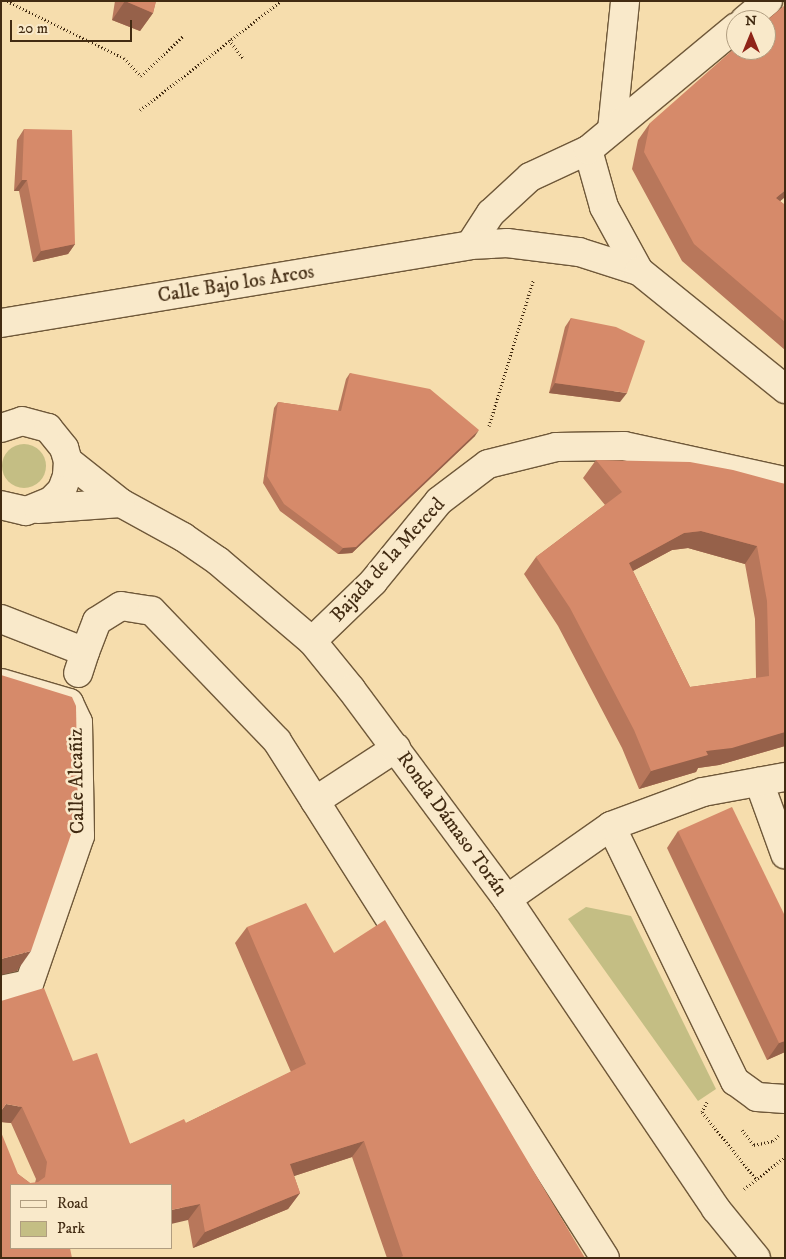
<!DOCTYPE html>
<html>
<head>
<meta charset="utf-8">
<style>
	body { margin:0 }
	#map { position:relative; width:786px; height:1259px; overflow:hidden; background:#f6ddad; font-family:"IM FELL DW Pica",serif }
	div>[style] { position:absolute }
	.green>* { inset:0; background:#c4be84 }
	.round { border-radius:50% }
	.path>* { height:3px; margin-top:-1.5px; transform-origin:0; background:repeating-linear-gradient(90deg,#422b12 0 1px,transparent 0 3.5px) }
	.roads { filter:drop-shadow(1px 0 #6f5839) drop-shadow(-1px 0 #6f5839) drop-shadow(0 1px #6f5839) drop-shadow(0 -1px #6f5839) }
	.pedestrian>* { height:28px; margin:-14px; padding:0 14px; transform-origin:14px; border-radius:14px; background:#f9e9ca }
	.minor>* { height:28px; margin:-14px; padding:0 14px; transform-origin:14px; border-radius:14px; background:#f9e9ca }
	.secondary>* { height:28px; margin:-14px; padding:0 14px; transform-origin:14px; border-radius:14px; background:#f9e9ca }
	.wall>* { inset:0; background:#b8775b }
	.shaded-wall>* { inset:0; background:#96614a }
	.building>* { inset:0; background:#d68a6a }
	span { translate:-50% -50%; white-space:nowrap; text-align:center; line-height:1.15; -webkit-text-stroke:5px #f9e9ca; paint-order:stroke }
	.street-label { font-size:20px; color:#422b12 }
	.frame { position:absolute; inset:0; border:2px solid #422b12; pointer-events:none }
	.legend { position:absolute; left:10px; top:1184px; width:162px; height:65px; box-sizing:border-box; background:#f9e9ca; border:1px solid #b09d80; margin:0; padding:6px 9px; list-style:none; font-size:15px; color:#422b12 }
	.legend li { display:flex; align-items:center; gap:10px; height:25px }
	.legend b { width:25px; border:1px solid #b09d80 }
	.north { position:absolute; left:726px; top:10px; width:50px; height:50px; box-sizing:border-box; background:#f9e9ca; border:1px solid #b09d80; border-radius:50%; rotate:0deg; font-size:14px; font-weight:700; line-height:20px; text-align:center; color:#422b12 }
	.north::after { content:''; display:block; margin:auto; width:18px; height:22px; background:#8f2418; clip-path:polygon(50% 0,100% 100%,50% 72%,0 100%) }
	.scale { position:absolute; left:10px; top:20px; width:122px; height:22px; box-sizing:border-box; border:2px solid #422b12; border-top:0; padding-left:6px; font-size:15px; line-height:18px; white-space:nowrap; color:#422b12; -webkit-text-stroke:4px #f9e9ca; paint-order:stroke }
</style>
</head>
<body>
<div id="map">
	<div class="green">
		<i class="round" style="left:2px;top:444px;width:44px;height:44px"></i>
		<i style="clip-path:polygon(586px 907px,631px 916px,716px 1089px,698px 1101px,568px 919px)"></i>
	</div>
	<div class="path">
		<i style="left:7px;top:1px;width:130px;rotate:26deg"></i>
		<i style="left:124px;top:58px;width:25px;rotate:47deg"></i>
		<i style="left:141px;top:76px;width:59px;rotate:-43.6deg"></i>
		<i style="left:229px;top:40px;width:24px;rotate:52deg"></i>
		<i style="left:140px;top:110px;width:178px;rotate:-37.7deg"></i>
		<i style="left:489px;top:426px;width:152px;rotate:-73.1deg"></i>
		<i style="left:707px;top:1102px;width:11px;rotate:117deg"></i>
		<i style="left:702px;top:1112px;width:86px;rotate:51.1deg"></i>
		<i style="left:742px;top:1130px;width:19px;rotate:51deg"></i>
		<i style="left:754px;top:1145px;width:19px;rotate:-12deg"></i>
		<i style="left:773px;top:1141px;width:8px;rotate:-45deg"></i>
		<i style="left:744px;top:1189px;width:52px;rotate:-38deg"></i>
	</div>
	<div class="roads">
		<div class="pedestrian">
			<i style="left:1px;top:619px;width:90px;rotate:21.4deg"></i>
			<i style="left:85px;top:652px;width:22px;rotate:108deg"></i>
		</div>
		<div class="minor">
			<i style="left:745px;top:20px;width:30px;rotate:-40deg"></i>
			<i style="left:612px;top:130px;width:130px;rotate:-84.2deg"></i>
			<i style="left:588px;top:150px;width:59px;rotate:74.3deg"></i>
			<i style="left:604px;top:207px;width:73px;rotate:61.3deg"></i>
			<i style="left:470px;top:245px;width:38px;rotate:-57deg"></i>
			<i style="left:491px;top:213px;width:53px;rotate:-42.7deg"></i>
			<i style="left:530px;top:177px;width:64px;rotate:-25deg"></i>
			<i style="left:588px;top:150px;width:192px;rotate:-39.7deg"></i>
			<i style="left:1px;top:323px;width:475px;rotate:-9.4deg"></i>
			<i style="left:470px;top:245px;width:37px;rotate:-3deg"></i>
			<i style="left:507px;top:243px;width:73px;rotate:7.1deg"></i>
			<i style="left:579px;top:252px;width:63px;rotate:17.6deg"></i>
			<i style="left:639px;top:271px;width:188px;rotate:38.9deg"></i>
			<i style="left:312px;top:641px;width:85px;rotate:-44deg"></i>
			<i style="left:373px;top:582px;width:104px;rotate:-50.8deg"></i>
			<i style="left:439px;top:501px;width:61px;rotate:-37.1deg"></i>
			<i style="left:488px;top:464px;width:70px;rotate:-14deg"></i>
			<i style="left:556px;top:447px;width:68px;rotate:-0.8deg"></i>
			<i style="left:624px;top:446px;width:165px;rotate:12.3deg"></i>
			<i style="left:85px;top:652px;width:33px;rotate:-69deg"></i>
			<i style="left:97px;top:621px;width:28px;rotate:-32deg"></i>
			<i style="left:121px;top:606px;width:31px;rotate:9deg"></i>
			<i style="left:152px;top:611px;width:180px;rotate:46.1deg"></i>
			<i style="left:277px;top:741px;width:612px;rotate:57.61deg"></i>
			<i style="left:1px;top:683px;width:71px;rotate:16.4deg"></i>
			<i style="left:69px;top:703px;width:21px;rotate:65deg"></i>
			<i style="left:78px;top:722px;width:114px;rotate:89deg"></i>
			<i style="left:80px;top:836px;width:157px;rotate:109deg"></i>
			<i style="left:29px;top:984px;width:29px;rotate:168deg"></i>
			<i style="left:759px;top:782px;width:77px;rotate:70.1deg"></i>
			<i style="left:315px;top:801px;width:97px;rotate:-33.2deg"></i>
			<i style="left:611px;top:826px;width:284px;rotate:64.1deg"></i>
			<i style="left:735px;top:1081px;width:27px;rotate:36deg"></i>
			<i style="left:757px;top:1097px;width:28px;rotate:4deg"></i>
			<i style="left:507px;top:899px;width:127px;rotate:-35.1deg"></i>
			<i style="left:611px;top:826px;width:98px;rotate:-20.3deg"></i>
			<i style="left:703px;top:792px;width:83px;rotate:-10.4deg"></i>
		</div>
		<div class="secondary">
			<i style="left:1px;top:428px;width:22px;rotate:-18deg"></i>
			<i style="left:22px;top:421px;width:27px;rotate:15deg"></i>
			<i style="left:48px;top:428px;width:26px;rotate:51deg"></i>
			<i style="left:64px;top:448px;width:14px;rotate:73deg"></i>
			<i style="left:68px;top:461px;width:15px;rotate:94deg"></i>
			<i style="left:67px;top:476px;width:15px;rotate:110deg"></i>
			<i style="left:62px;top:490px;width:16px;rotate:135deg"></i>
			<i style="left:51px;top:501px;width:27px;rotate:158deg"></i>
			<i style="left:26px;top:511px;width:26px;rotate:-167deg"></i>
			<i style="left:68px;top:461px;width:68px;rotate:38.4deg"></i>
			<i style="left:121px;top:503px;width:71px;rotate:28.7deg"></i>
			<i style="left:183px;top:537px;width:42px;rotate:34.4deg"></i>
			<i style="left:218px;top:561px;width:123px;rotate:40.4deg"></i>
			<i style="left:312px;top:641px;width:62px;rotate:50.9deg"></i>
			<i style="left:351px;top:689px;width:262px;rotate:53.4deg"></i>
			<i style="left:507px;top:899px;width:374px;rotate:56deg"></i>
			<i style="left:716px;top:1209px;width:63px;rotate:50.8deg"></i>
			<i style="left:38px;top:509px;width:83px;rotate:-4.1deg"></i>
		</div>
	</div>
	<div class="wall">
		<i style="clip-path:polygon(115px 1px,156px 1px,153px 13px,140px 31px,112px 20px)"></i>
		<i style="clip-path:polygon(650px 123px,785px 197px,780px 201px,785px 205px,785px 350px,682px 261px,632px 169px,638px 140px)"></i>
		<i style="clip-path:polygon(24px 129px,75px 244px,68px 254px,33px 262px,19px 191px,14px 191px,17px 140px)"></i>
		<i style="clip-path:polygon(571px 318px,620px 402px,549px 393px,565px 327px)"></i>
		<i style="clip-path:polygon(350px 373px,475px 436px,352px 553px,338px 554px,280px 511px,263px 483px,274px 408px,278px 402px,338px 411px,346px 379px)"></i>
		<i style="clip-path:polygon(evenodd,596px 460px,785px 484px,785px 746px,719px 765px,698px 768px,696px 772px,639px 789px,622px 748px,558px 626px,524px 574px,536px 557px,605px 505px,583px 478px,596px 460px,688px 548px,745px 564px,755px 619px,756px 678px,690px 687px,633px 571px,672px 550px,688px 548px)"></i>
		<i style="clip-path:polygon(678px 831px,785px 916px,785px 1052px,767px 1060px,667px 848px)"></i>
		<i style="clip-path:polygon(247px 927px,334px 953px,585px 1258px,387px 1258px,352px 1157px,294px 1176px,300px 1193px,288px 1209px,193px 1248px,188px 1220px,171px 1185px,11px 1185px,18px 1174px,30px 1183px,35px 1183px,36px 1179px,11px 1123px,1px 1122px,73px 1061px,130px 1144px,186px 1123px,291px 1072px,235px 943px)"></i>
	</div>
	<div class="shaded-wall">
		<i style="clip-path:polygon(125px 1px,153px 13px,140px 31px,112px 20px)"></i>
		<i style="clip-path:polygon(22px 180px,27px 180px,19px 191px,14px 191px)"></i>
		<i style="clip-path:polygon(785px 190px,785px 197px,764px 215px,776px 198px)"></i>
		<i style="clip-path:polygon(75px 244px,68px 254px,33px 262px,41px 251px)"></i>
		<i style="clip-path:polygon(555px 383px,627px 393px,620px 402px,549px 393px)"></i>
		<i style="clip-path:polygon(479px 430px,475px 436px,352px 553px,338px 554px,343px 548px)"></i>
		<i style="clip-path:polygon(701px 531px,757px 546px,745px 564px,688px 548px,672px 550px,616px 580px,629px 563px,684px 533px)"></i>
		<i style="clip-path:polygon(785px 732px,785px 746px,719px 765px,698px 768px,696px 772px,639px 789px,651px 771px,706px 751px)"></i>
		<i style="clip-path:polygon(31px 951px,17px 971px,1px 975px,1px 959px)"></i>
		<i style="clip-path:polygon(785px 1041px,785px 1052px,767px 1060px,779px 1043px)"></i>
		<i style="clip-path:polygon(6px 1104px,22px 1107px,11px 1123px,1px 1122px,1px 1111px)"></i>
		<i style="clip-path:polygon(364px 1141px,352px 1157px,279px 1181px,290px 1164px)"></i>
		<i style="clip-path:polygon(300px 1193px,288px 1209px,193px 1248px,205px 1232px)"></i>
		<i style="clip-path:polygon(200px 1204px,188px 1220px,171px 1224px,171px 1210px)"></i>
	</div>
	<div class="building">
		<i style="clip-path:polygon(125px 1px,156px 1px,153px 13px)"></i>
		<i style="clip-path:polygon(785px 5px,785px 190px,776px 198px,785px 205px,785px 322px,694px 244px,644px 152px,650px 123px,736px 47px,736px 50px,766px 50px,766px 21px)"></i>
		<i style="clip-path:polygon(24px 129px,72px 130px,75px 244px,41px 251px,27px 180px,22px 180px)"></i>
		<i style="clip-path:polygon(571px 318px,616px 327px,645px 341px,627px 393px,555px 383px)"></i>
		<i style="clip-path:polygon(350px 373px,430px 389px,479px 430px,356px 547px,343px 548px,284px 504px,267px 476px,278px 402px,341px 411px)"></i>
		<i style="clip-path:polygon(evenodd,596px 460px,690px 462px,733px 470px,785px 484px,785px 732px,732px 748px,706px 751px,708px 755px,651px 771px,634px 730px,570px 608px,536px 557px,622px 492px,596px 460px,701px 531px,757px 546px,767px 601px,769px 676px,690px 687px,629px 563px,684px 533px,701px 531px)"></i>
		<i style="clip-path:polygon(1px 675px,72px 697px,76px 706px,78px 814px,31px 951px,1px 959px)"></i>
		<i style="clip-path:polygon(732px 807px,785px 916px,785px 1041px,779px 1043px,678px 831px)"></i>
		<i style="clip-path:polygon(306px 903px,334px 953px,385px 920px,585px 1258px,399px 1258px,403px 1256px,364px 1141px,290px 1164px,300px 1193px,205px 1232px,200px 1204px,171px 1210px,171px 1185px,11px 1185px,11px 1248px,70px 1248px,72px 1258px,1px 1258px,1px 1132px,18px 1174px,30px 1183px,38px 1182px,45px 1177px,47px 1162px,22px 1107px,6px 1104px,1px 1111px,1px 1001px,44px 988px,73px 1061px,97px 1053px,130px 1144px,184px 1119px,186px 1123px,306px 1064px,247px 927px)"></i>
	</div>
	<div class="street-label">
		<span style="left:236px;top:284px;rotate:-9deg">Calle Bajo los Arcos</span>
		<span style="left:388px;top:560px;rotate:-48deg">Bajada de la Merced</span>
		<span style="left:77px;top:781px;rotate:-91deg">Calle Alcañiz</span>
		<span style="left:452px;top:824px;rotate:54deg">Ronda Dámaso Torán</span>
	</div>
	<div class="frame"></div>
	<ul class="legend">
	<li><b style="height:6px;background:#f9e9ca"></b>Road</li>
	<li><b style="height:14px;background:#c4be84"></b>Park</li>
	</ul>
	<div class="north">N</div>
	<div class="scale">20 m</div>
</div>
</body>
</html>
